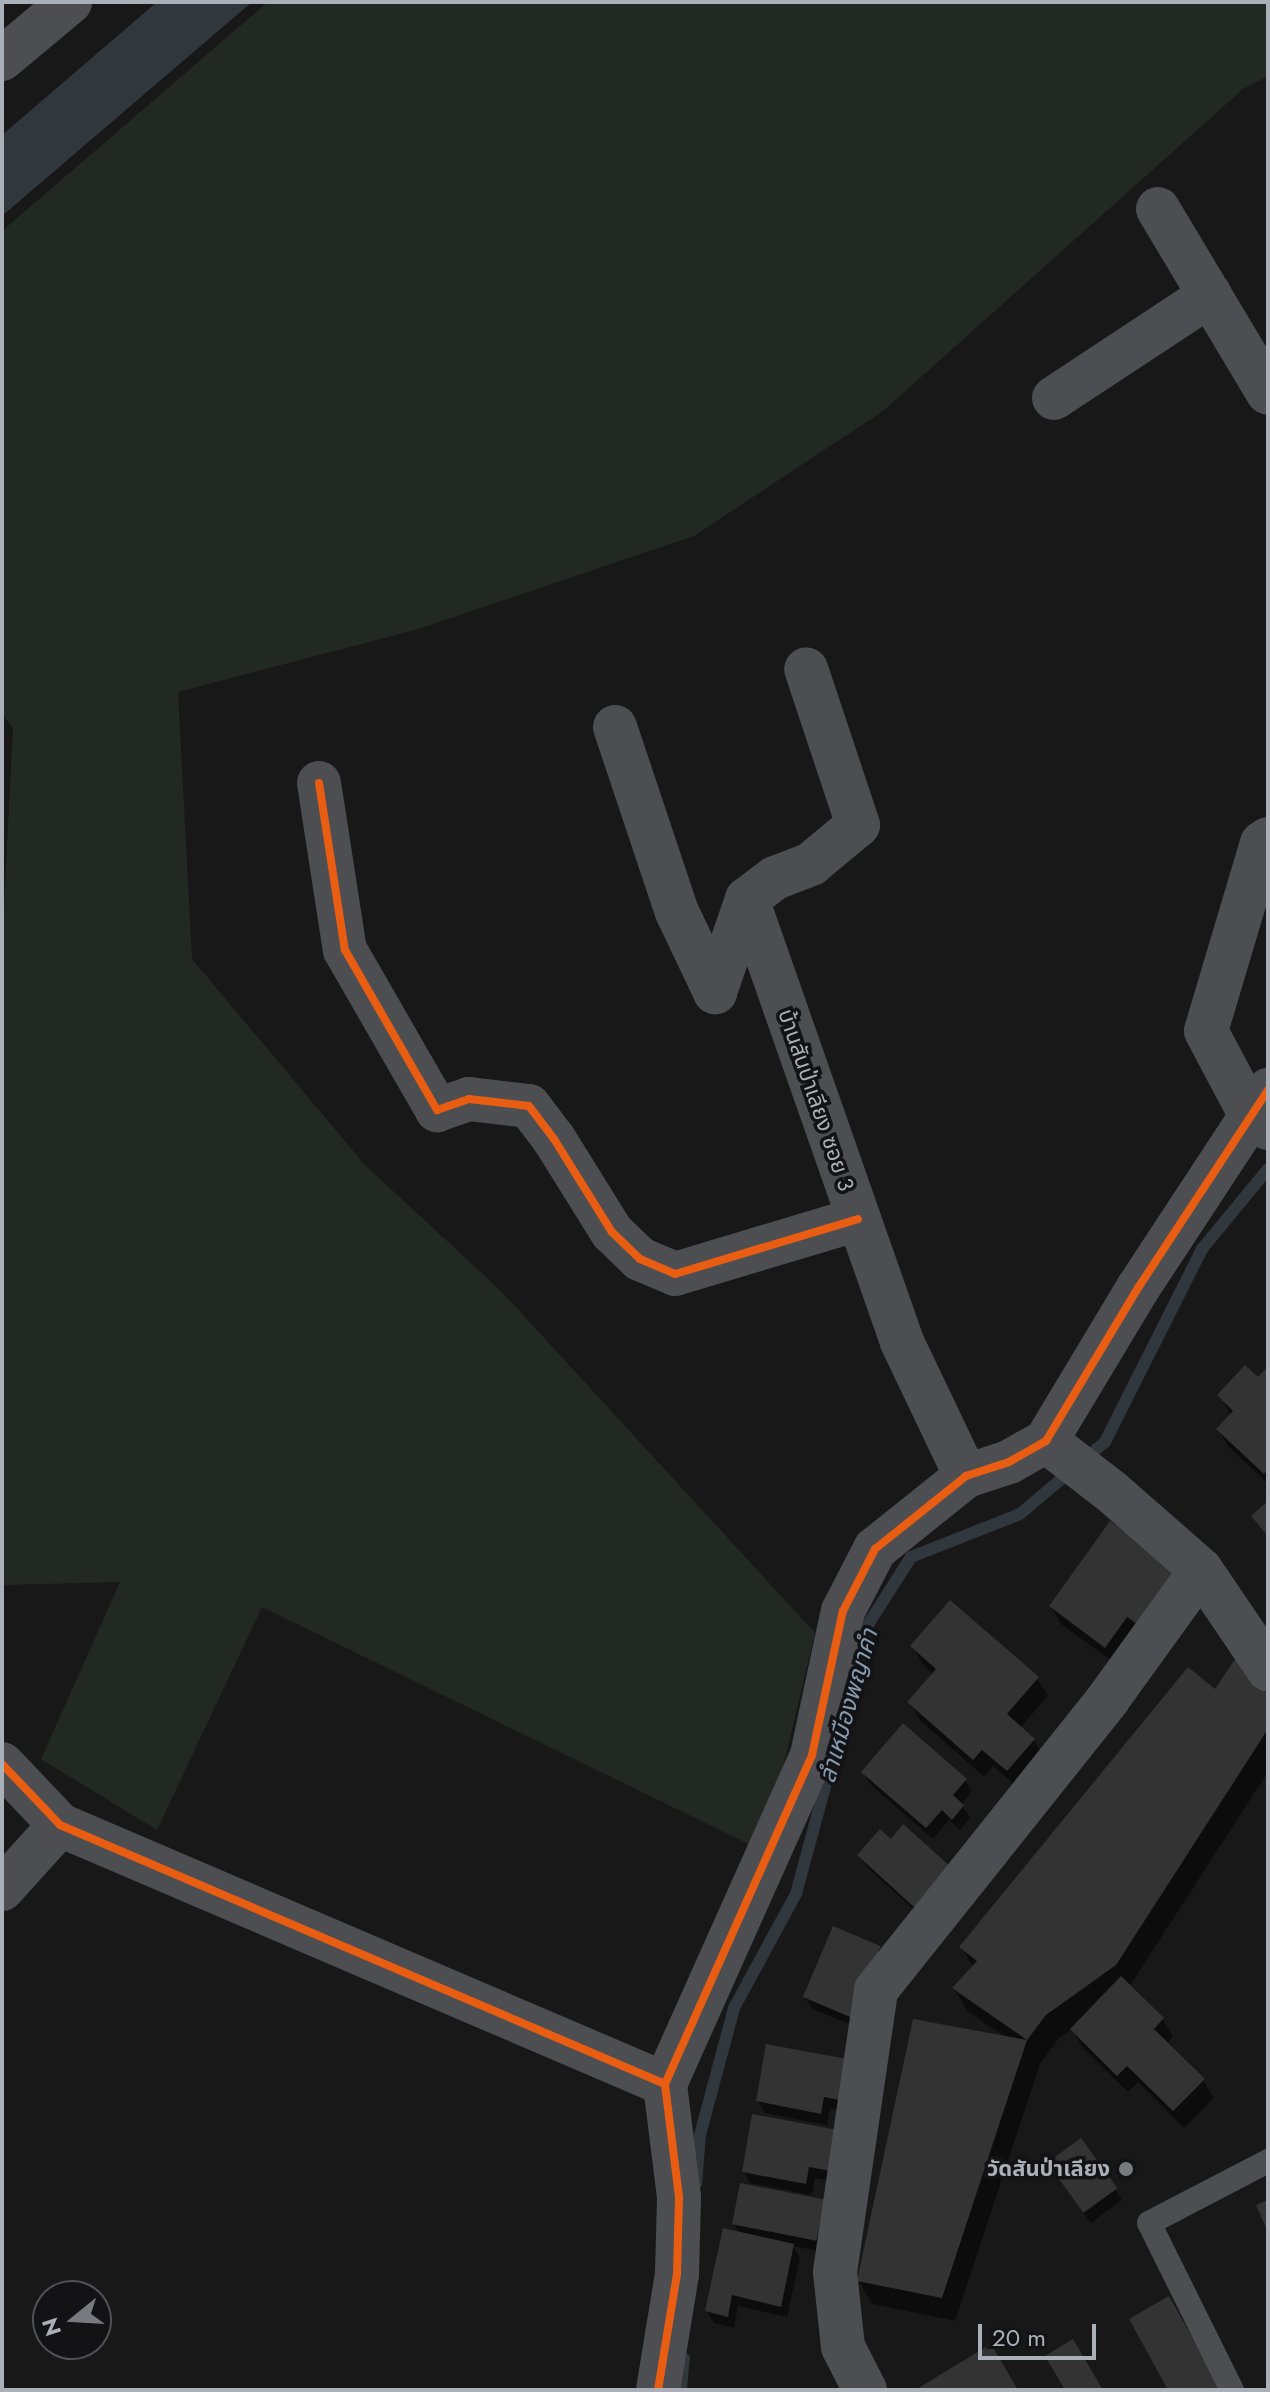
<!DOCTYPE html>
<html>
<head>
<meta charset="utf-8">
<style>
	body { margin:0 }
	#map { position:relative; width:1270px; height:2392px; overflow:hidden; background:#181819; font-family:Jost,"Noto Sans Thai",sans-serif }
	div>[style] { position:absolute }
	.green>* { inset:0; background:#222923 }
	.water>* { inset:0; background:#30373d }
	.shadow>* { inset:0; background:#0007 }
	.stream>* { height:12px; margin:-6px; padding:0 6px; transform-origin:6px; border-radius:6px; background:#30373d }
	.building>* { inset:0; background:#333334; transform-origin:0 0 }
	.service>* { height:24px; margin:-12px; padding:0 12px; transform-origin:12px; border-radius:12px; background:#4d4e51 }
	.minor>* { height:44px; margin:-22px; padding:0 22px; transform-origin:22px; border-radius:22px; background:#4d4e51 }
	.tertiary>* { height:44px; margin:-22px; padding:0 22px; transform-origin:22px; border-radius:22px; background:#4d4e51 }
	.cycleway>* { height:8px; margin:-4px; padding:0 4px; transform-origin:4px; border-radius:4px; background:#e95d12 }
	.dots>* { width:22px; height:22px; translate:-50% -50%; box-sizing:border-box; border:4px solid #131315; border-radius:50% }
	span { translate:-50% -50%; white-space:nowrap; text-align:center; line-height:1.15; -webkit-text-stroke:7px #131315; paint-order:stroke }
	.street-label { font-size:22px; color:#abafb8 }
	.poi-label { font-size:22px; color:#abafb8; font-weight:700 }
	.right { translate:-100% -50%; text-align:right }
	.water-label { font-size:24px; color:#869baf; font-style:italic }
	.frame { position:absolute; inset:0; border:4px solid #abafb8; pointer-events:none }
	.north { position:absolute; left:32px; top:2280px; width:80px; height:80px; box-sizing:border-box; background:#131315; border:2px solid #505156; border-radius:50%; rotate:252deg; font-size:22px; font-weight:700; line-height:32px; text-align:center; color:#abafb8 }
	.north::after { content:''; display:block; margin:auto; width:28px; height:36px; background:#787a80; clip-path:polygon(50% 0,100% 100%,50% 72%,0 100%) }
	.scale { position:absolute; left:978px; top:2324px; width:118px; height:36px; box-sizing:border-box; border:4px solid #abafb8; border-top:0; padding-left:10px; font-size:24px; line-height:28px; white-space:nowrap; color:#abafb8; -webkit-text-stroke:6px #131315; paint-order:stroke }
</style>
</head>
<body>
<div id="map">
	<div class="green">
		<i style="clip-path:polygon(268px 2px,1268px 2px,1268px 76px,1243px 89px,883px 411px,694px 536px,415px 630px,178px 692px,192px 959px,365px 1165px,502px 1292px,815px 1633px,763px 1851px,262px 1607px,157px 1830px,41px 1759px,120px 1582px,2px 1585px,2px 947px,13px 728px,2px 714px,2px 231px)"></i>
	</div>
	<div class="water">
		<i style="clip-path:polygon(157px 2px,252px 2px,2px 216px,2px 135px)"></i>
	</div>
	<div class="shadow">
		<i style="clip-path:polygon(1268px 1369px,1268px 1484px,1229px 1447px,1218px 1429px,1231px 1415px,1219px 1395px,1258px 1380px)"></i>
		<i style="clip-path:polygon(1196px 1597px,1116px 1664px,1061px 1624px,1051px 1607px)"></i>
		<i style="clip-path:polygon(912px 1646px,1037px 1678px,1048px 1696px,1020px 1728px,1034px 1740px,1044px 1758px,1018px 1788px,993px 1766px,984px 1777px,920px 1720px,910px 1703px,934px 1675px,923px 1664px)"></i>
		<i style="clip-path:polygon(1268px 1691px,1268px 1772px,1129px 1987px,1163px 2020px,1173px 2037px,1167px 2044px,1203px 2080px,1214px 2098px,1184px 2128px,1138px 2082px,1128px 2092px,1082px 2047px,1072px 2029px,1059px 2038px,1040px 2064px,955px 2321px,872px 2304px,859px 2281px,1007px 2038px,967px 2011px,954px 1988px,973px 1967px,962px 1947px,1215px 1692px)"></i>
		<i style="clip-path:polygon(863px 1772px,965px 1780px,972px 1792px,961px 1805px,970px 1818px,960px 1830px,949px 1820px,933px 1839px,870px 1784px)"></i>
		<i style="clip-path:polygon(891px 1842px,923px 1918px,867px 1867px,860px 1855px)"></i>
		<i style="clip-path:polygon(880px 1948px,887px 1960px,859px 2028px,812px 2009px,805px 1997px)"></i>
		<i style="clip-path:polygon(863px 2074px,856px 2113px,830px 2108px,827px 2125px,765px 2113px,758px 2101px)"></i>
		<i style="clip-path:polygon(842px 2133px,842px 2183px,815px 2178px,812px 2195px,750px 2183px,744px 2171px)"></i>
		<i style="clip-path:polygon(1056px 2175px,1115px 2189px,1122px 2200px,1091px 2223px)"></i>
		<i style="clip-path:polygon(823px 2202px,822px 2252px,793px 2246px,800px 2258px,787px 2317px,738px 2306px,734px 2328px,714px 2323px,707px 2311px,740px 2234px,734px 2224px)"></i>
	</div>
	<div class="stream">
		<i style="left:696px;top:2184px;width:49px;rotate:-85.3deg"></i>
		<i style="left:700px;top:2135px;width:131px;rotate:-75deg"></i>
		<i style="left:734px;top:2008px;width:130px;rotate:-61.5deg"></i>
		<i style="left:796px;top:1894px;width:281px;rotate:-74.9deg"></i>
		<i style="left:869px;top:1623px;width:78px;rotate:-57.5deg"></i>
		<i style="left:911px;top:1557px;width:117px;rotate:-21.5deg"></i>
		<i style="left:1020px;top:1514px;width:111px;rotate:-40.3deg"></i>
		<i style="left:1105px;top:1442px;width:216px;rotate:-63.3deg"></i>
		<i style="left:1202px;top:1249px;width:104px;rotate:-50.5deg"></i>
		<i style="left:681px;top:2390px;width:32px;rotate:-85deg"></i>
	</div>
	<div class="building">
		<i style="clip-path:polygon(1245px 1365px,1258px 1377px,1268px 1366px,1268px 1469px,1264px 1474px,1216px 1429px,1233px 1411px,1217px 1395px)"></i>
		<i style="clip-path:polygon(1268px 1501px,1268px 1536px,1251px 1516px)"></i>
		<i style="clip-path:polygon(1110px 1521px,1187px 1578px,1148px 1632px,1127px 1617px,1105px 1648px,1049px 1606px)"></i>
		<i style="clip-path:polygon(950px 1600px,1039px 1677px,1007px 1714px,1035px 1739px,1007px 1771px,982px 1750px,973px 1760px,907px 1702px,936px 1669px,910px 1646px)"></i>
		<i style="clip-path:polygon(1241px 1650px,1268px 1688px,1268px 1729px,1116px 1965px,1046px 2015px,1027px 2040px,942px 2298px,857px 2281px,913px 2019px,1027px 2040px,952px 1988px,977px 1961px,959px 1947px,1188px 1667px,1215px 1689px)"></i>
		<i style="clip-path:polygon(903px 1723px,967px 1779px,953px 1795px,964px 1805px,952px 1820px,942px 1810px,926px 1828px,861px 1772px)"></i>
		<i style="clip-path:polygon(903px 1824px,951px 1867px,915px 1908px,857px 1855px,880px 1829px,891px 1839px)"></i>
		<i style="left:833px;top:1926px;width:52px;height:77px;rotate:23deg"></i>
		<i style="clip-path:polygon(1121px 1976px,1164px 2018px,1154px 2029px,1205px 2079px,1173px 2111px,1127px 2066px,1117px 2076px,1070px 2029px)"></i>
		<i style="clip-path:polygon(766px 2044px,858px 2061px,850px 2102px,824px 2097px,821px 2114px,756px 2101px)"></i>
		<i style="clip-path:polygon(752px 2114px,843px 2131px,836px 2172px,809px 2167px,806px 2184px,742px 2172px)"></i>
		<i style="left:1081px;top:2138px;width:62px;height:42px;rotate:54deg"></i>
		<i style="left:740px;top:2183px;width:86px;height:42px;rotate:11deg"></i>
		<i style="clip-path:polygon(1268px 2200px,1268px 2232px,1256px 2205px)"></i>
		<i style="clip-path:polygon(723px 2228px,794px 2244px,781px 2307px,732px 2295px,728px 2317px,705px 2311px)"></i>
		<i style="clip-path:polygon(1169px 2296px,1222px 2390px,1168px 2390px,1129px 2319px)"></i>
		<i style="clip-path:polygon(1073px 2339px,1103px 2390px,1065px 2390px,1045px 2356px)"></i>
		<i style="clip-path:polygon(991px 2344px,1018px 2390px,915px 2390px)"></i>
	</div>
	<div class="service">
		<i style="left:1232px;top:2390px;width:186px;rotate:-116.4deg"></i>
		<i style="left:1149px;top:2223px;width:134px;rotate:-27.5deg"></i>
	</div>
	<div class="minor">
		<i style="left:1158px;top:209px;width:214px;rotate:59.1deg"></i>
		<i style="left:1054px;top:398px;width:187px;rotate:-33.4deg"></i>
		<i style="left:615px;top:727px;width:195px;rotate:71.5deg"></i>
		<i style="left:677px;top:912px;width:89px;rotate:64.6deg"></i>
		<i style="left:715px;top:992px;width:98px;rotate:-71deg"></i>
		<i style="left:747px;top:899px;width:35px;rotate:-37deg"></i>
		<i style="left:775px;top:878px;width:39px;rotate:-21deg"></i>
		<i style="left:811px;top:864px;width:61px;rotate:-39.7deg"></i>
		<i style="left:858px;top:825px;width:164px;rotate:-108.4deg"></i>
		<i style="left:319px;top:783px;width:169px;rotate:81.2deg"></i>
		<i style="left:345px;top:950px;width:185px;rotate:60.1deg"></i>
		<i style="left:437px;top:1110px;width:34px;rotate:-19deg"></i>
		<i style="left:469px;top:1099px;width:60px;rotate:6.7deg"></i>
		<i style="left:529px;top:1106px;width:41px;rotate:52.9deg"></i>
		<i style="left:554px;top:1139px;width:110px;rotate:58.1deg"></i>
		<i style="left:612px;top:1232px;width:39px;rotate:44deg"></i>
		<i style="left:640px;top:1259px;width:38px;rotate:23deg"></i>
		<i style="left:675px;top:1274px;width:191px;rotate:-16.7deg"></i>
		<i style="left:1268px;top:839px;width:7px;rotate:146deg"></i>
		<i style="left:1262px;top:843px;width:196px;rotate:106.6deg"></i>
		<i style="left:1206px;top:1031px;width:94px;rotate:62.1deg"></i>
		<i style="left:1250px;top:1114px;width:23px;rotate:38deg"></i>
		<i style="left:747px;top:899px;width:469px;rotate:70.7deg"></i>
		<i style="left:902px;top:1342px;width:148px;rotate:64.5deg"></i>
		<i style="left:1046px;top:1441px;width:83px;rotate:37.7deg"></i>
		<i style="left:1112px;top:1492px;width:118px;rotate:41.2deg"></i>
		<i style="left:1201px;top:1570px;width:120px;rotate:55.9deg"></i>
		<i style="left:2px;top:1764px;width:84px;rotate:46.4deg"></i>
		<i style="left:60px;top:1825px;width:658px;rotate:23.18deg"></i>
		<i style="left:2px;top:1889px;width:86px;rotate:-47.8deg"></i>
		<i style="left:658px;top:2390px;width:118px;rotate:-80.7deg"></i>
		<i style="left:677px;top:2274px;width:77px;rotate:-88.5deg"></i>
		<i style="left:679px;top:2197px;width:114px;rotate:-97.1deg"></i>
		<i style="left:665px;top:2084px;width:360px;rotate:-65.9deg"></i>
		<i style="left:812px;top:1755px;width:147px;rotate:-77.9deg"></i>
		<i style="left:843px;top:1611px;width:70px;rotate:-62.7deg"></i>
		<i style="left:875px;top:1549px;width:117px;rotate:-38.7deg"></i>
		<i style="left:966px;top:1476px;width:45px;rotate:-18deg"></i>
		<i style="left:1009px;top:1462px;width:43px;rotate:-29.6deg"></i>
		<i style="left:1046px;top:1441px;width:179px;rotate:-59deg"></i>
		<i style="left:1138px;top:1288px;width:237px;rotate:-56.7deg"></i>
		<i style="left:865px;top:2390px;width:48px;rotate:-117.1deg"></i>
		<i style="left:843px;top:2347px;width:75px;rotate:-96.1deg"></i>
		<i style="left:835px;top:2272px;width:285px;rotate:-81.7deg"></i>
		<i style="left:876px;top:1990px;width:372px;rotate:-51.4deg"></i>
		<i style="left:1108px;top:1699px;width:159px;rotate:-54.2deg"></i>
	</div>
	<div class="tertiary">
		<i style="left:2px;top:59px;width:89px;rotate:-40deg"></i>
	</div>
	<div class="cycleway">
		<i style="left:319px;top:783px;width:169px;rotate:81.2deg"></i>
		<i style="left:345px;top:950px;width:185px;rotate:60.1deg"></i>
		<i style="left:437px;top:1110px;width:34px;rotate:-19deg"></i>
		<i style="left:469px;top:1099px;width:60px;rotate:6.7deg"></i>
		<i style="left:529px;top:1106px;width:41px;rotate:52.9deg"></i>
		<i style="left:554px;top:1139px;width:110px;rotate:58.1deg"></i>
		<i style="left:612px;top:1232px;width:39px;rotate:44deg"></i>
		<i style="left:640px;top:1259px;width:38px;rotate:23deg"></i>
		<i style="left:675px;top:1274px;width:191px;rotate:-16.7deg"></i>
		<i style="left:2px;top:1764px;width:84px;rotate:46.4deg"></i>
		<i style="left:60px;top:1825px;width:658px;rotate:23.18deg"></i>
		<i style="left:658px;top:2390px;width:118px;rotate:-80.7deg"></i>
		<i style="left:677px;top:2274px;width:77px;rotate:-88.5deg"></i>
		<i style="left:679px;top:2197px;width:114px;rotate:-97.1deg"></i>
		<i style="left:665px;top:2084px;width:360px;rotate:-65.9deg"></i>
		<i style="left:812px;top:1755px;width:147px;rotate:-77.9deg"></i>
		<i style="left:843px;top:1611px;width:70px;rotate:-62.7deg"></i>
		<i style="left:875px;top:1549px;width:117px;rotate:-38.7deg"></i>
		<i style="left:966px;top:1476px;width:45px;rotate:-18deg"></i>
		<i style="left:1009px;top:1462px;width:43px;rotate:-29.6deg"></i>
		<i style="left:1046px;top:1441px;width:179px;rotate:-59deg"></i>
		<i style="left:1138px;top:1288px;width:237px;rotate:-56.7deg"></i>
	</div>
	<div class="dots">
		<i style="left:1126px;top:2169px;background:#787a80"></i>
	</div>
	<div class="street-label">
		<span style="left:816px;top:1100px;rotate:71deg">บ้านสันป่าเลียง ซอย 3</span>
	</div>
	<div class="poi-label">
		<span class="right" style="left:1110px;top:2169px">วัดสันป่าเลียง</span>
	</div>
	<div class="water-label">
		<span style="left:848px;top:1706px;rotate:-74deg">ลำเหมืองพญาคำ</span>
	</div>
	<div class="frame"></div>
	<div class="north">N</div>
	<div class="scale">20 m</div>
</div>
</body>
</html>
